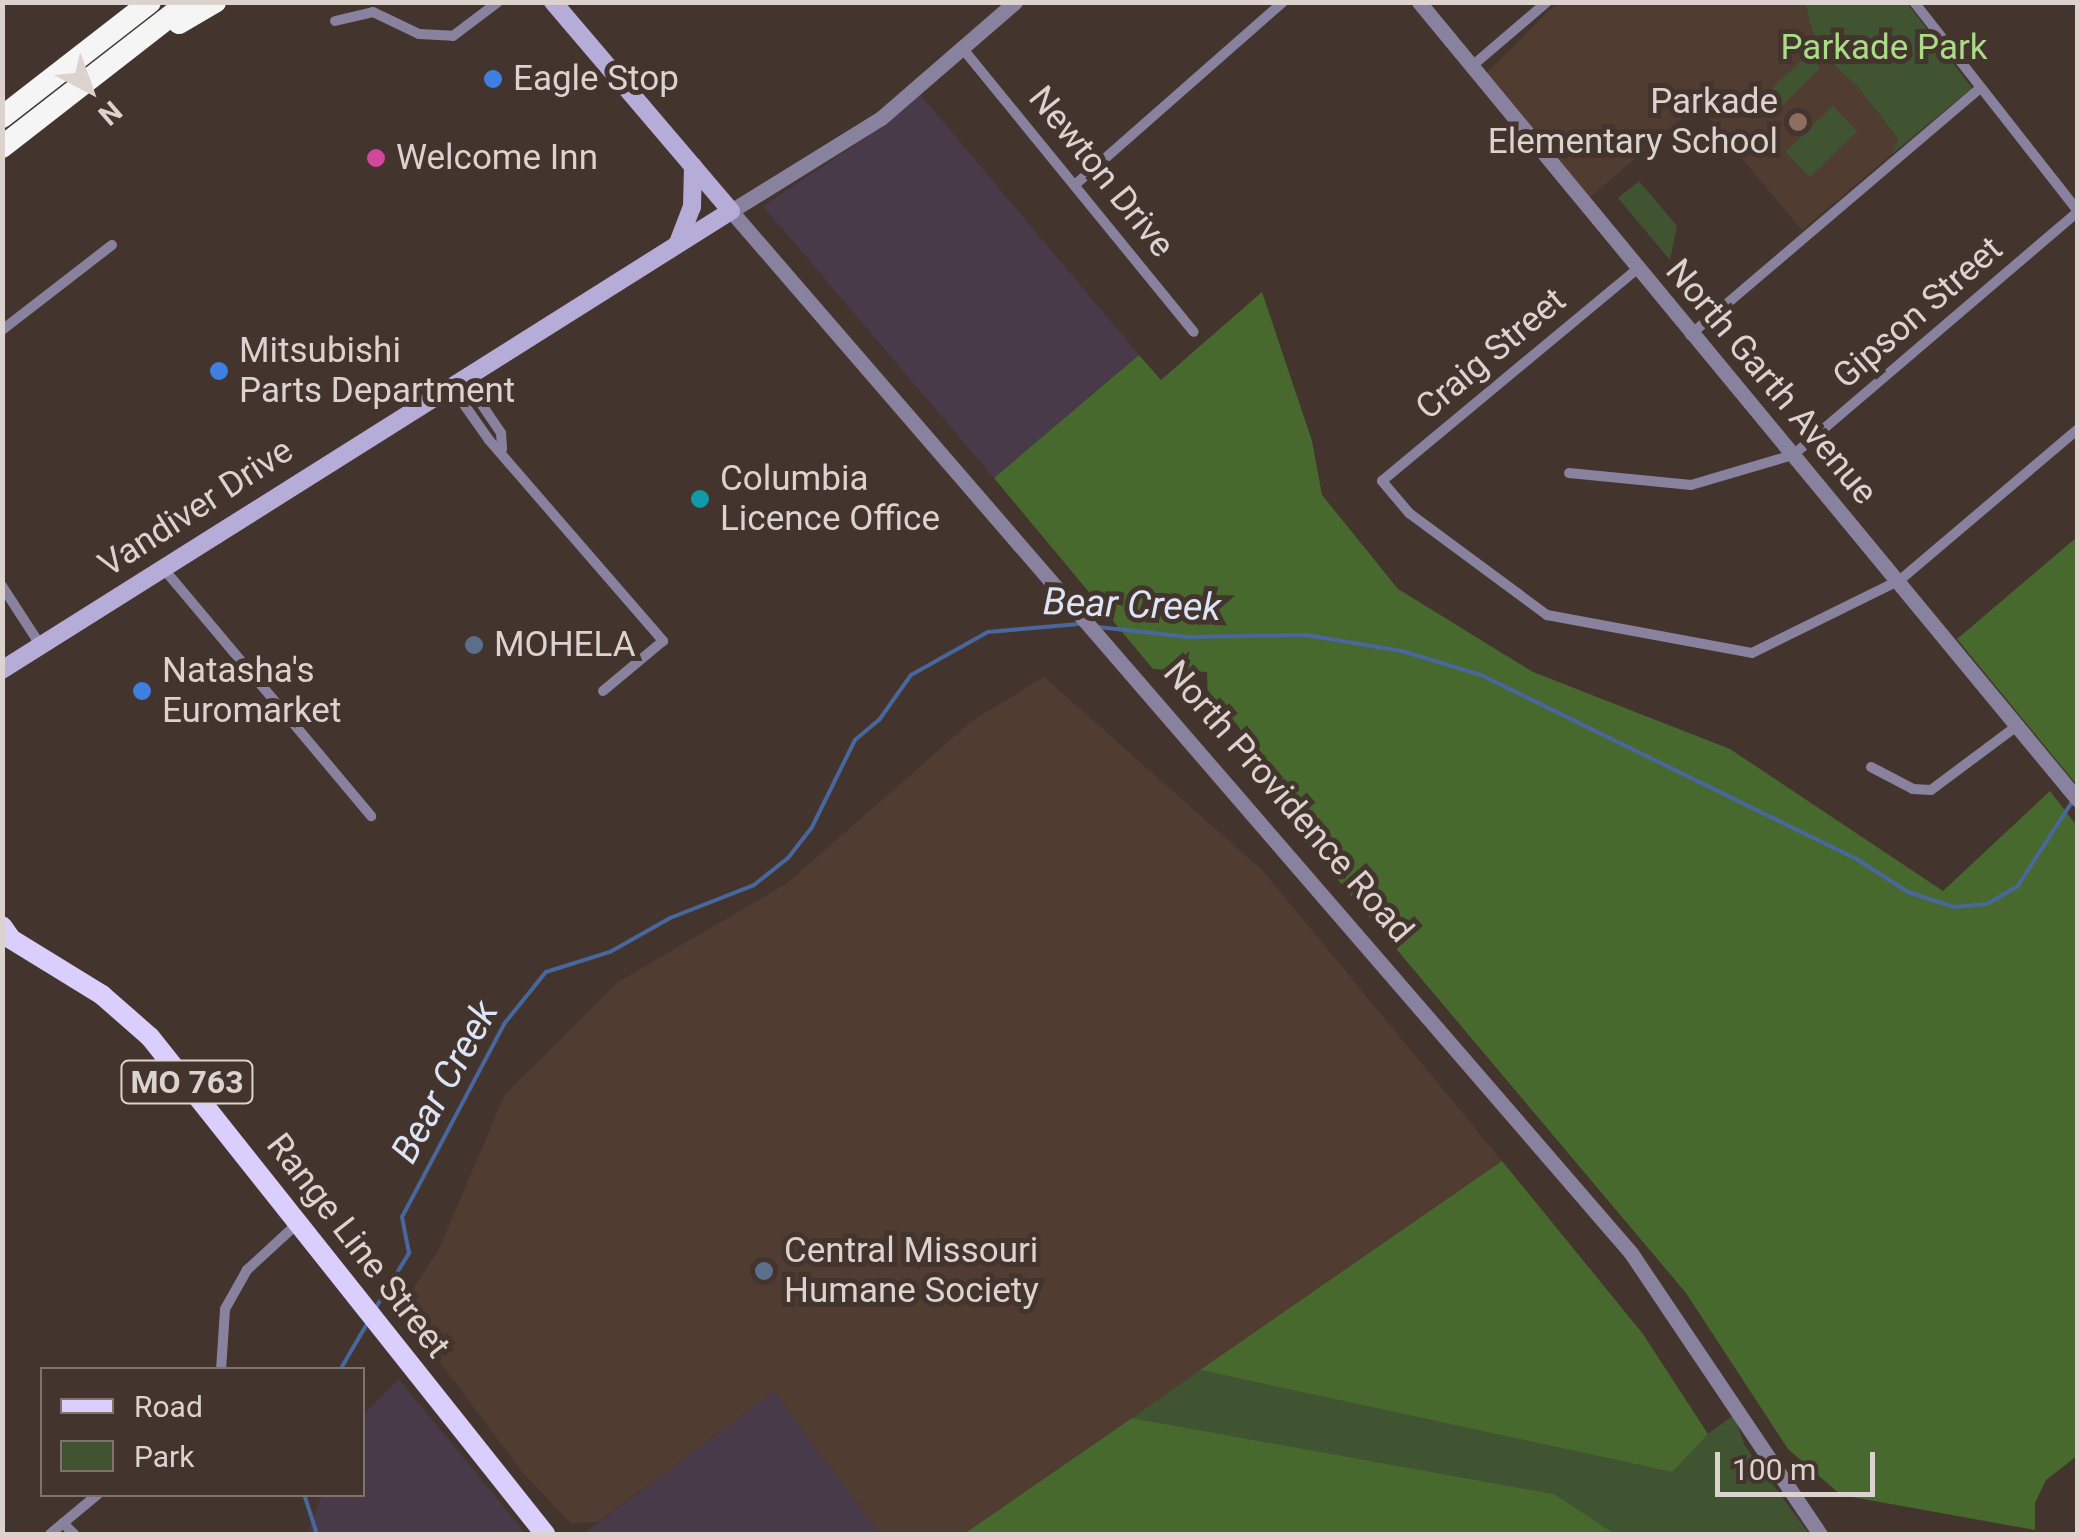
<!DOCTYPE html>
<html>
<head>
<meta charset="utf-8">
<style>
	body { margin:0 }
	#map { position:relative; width:2080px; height:1537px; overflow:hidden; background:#43342e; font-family:Roboto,sans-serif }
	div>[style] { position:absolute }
	.commercial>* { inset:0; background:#483a49 }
	.built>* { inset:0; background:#513c32 }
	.green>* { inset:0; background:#415432; transform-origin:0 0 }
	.forest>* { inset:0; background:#48692e }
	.stream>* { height:4px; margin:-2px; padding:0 2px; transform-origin:2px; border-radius:2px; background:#48679d }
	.minor>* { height:10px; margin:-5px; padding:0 5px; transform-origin:5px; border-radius:5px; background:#89829e }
	.tertiary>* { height:15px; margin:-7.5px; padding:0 7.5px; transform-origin:7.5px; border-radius:7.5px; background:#89829e }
	.secondary>* { height:18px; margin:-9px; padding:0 9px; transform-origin:9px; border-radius:9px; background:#b6acd8 }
	.primary>* { height:20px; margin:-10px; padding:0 10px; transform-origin:10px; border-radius:10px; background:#d9cefc }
	.motorway>* { height:22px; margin:-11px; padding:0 11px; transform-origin:11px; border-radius:11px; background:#f5f5f5 }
	.dots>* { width:28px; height:28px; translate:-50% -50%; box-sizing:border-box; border:5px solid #43342e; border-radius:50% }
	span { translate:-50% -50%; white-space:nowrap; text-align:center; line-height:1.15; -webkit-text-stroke:10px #43342e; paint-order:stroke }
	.shield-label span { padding:2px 8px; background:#43342e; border:2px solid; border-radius:8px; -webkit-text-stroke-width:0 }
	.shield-label { font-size:32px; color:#dcd2ce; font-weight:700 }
	.park-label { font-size:35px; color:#aadb86 }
	.poi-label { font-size:35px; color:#dcd2ce }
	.left { translate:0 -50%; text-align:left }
	.right { translate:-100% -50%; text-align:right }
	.street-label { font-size:35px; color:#dcd2ce }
	.water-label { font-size:38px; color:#dbe5f5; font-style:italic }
	.frame { position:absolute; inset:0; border:5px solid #dcd2ce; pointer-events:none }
	.legend { position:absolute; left:40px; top:1367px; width:325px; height:130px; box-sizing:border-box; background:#43342e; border:2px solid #80736e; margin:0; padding:12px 18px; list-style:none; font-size:30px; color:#dcd2ce }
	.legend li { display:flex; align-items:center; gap:20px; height:50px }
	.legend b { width:50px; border:2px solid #80736e }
	.north { position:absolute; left:40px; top:40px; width:100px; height:100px; -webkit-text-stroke:8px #43342e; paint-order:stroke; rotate:139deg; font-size:28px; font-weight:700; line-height:40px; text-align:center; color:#dcd2ce }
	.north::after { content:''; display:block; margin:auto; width:35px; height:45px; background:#dcd2ce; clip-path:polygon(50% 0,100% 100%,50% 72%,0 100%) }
	.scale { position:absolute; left:1715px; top:1452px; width:160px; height:45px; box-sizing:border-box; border:5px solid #dcd2ce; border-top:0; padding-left:12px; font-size:30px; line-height:35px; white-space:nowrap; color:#dcd2ce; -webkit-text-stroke:8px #43342e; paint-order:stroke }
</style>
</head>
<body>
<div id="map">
	<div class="commercial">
		<i style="clip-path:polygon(919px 93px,1139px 355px,994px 478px,763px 206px,868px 136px)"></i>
		<i style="clip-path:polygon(399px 1379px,526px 1534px,307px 1534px,322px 1495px,362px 1494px,363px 1415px)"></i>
		<i style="clip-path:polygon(774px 1391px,881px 1534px,583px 1534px)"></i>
	</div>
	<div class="built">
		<i style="clip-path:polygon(1557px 3px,1805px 3px,1817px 49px,1858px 87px,1898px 140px,1892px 154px,1802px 230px,1697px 105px,1589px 198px,1486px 73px)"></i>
		<i style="clip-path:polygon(1044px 677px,1263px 871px,1502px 1161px,964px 1534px,881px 1534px,774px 1391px,598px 1522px,571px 1523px,523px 1473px,400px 1309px,439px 1249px,505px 1094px,618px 982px,786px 884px,972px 721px)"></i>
	</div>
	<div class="green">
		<i style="clip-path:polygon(1805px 3px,1907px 3px,1972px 88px,1892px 154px,1898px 139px,1858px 87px,1817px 49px)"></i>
		<i style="clip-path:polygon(1809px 53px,1820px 68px,1775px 113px,1767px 112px,1762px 98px)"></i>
		<i style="left:1833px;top:106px;width:35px;height:66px;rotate:46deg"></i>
		<i style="clip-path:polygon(1639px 181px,1677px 226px,1670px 260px,1618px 198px)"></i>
		<i style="clip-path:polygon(1200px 1370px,1672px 1472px,1696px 1442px,1734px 1415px,1745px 1446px,1809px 1534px,1611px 1534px,1554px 1494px,1132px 1418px)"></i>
	</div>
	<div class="forest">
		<i style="clip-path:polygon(1262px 292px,1312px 441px,1322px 495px,1398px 589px,1533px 672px,1730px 749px,1943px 891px,2050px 791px,2077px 826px,2077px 1456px,2046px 1480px,2035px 1503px,2035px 1530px,1841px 1495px,1788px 1449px,1686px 1293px,1307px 843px,1237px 724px,1208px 705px,1207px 672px,1153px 669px,994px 478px,1139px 355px,1161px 380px)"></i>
		<i style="clip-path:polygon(2077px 537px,2077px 785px,1957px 639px)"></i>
		<i style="clip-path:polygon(1502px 1161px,1643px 1334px,1708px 1434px,1672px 1472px,1200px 1370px)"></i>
		<i style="clip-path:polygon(1132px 1418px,1554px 1494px,1613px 1533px,964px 1534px)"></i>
	</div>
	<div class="stream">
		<i style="left:1098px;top:627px;width:90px;rotate:6.4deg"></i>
		<i style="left:1187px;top:637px;width:119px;rotate:-1deg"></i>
		<i style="left:1306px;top:635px;width:97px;rotate:9.5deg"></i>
		<i style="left:1402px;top:651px;width:83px;rotate:16.9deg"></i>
		<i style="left:1481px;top:675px;width:416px;rotate:26.1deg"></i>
		<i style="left:1855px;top:858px;width:63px;rotate:32.7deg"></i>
		<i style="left:1908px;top:892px;width:48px;rotate:18.1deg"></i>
		<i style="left:1954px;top:907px;width:33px;rotate:-5deg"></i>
		<i style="left:1987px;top:904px;width:34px;rotate:-30deg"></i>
		<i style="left:2017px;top:887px;width:101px;rotate:-57.1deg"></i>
		<i style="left:375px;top:1309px;width:66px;rotate:-58.7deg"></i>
		<i style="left:409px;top:1253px;width:37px;rotate:-101deg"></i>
		<i style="left:402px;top:1217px;width:218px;rotate:-62.1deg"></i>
		<i style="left:504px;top:1024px;width:67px;rotate:-51.1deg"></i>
		<i style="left:546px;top:972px;width:67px;rotate:-17.4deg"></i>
		<i style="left:610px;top:952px;width:69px;rotate:-29.5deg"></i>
		<i style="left:670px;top:918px;width:90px;rotate:-21.4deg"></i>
		<i style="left:754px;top:885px;width:43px;rotate:-38.5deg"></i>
		<i style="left:788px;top:858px;width:37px;rotate:-52deg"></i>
		<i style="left:811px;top:829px;width:99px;rotate:-63.7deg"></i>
		<i style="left:855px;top:740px;width:31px;rotate:-40deg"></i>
		<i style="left:879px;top:720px;width:55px;rotate:-54.6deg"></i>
		<i style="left:911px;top:675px;width:88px;rotate:-29.2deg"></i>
		<i style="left:988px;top:632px;width:91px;rotate:-5deg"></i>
		<i style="left:340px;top:1370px;width:56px;rotate:-59.7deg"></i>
		<i style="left:304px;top:1494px;width:42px;rotate:72deg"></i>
	</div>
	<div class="minor">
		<i style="left:1914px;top:2px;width:266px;rotate:51.9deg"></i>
		<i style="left:335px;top:21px;width:39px;rotate:-13deg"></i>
		<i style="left:373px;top:12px;width:51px;rotate:25.6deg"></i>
		<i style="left:419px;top:34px;width:34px;rotate:3deg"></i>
		<i style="left:453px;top:36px;width:56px;rotate:-37.1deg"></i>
		<i style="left:963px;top:49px;width:365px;rotate:50.8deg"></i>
		<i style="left:1472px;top:66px;width:99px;rotate:-40.5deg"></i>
		<i style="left:1077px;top:183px;width:274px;rotate:-41.3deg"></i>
		<i style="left:1636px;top:270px;width:330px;rotate:140.3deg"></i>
		<i style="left:1382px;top:481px;width:42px;rotate:49.8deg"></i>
		<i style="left:1409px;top:513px;width:172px;rotate:36.5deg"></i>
		<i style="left:1547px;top:615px;width:208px;rotate:10.5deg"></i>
		<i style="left:1752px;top:653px;width:165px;rotate:-26.3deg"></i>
		<i style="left:1900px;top:580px;width:233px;rotate:-40.3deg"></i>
		<i style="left:2px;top:330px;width:139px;rotate:-37.7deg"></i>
		<i style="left:1690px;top:335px;width:378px;rotate:-40.4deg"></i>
		<i style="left:463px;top:377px;width:68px;rotate:55.8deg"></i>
		<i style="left:501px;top:433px;width:16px;rotate:86deg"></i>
		<i style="left:451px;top:386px;width:66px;rotate:54.9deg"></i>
		<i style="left:489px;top:440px;width:266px;rotate:49.1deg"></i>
		<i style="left:663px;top:641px;width:78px;rotate:140.2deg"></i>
		<i style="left:1569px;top:473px;width:123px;rotate:5.6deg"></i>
		<i style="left:1691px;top:485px;width:106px;rotate:-16.4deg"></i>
		<i style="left:1793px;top:455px;width:375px;rotate:-40.5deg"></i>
		<i style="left:163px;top:568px;width:324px;rotate:50deg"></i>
		<i style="left:2px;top:586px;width:72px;rotate:57deg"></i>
		<i style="left:1871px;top:767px;width:47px;rotate:27.6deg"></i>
		<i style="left:1913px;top:789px;width:18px;rotate:3deg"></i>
		<i style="left:1931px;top:790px;width:107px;rotate:-36.7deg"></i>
		<i style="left:221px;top:1370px;width:61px;rotate:-86.2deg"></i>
		<i style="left:225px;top:1309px;width:45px;rotate:-60.6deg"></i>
		<i style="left:247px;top:1270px;width:69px;rotate:-42.7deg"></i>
		<i style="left:63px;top:1523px;width:16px;rotate:45deg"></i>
		<i style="left:50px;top:1534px;width:62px;rotate:-39.8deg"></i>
	</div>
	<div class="tertiary">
		<i style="left:1015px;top:2px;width:177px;rotate:139.1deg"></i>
		<i style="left:881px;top:118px;width:176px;rotate:148.2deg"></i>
		<i style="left:731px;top:211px;width:1377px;rotate:49.18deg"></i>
		<i style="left:1631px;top:1253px;width:339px;rotate:56.1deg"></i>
		<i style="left:1419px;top:2px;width:1035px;rotate:50.45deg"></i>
	</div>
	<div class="secondary">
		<i style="left:678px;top:243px;width:39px;rotate:-69deg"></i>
		<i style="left:692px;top:207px;width:41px;rotate:-88.6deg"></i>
		<i style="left:2px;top:670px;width:861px;rotate:-32.2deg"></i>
		<i style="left:731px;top:211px;width:275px;rotate:-130.4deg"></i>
	</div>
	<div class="primary">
		<i style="left:2px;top:926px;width:16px;rotate:55deg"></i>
		<i style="left:11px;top:939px;width:107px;rotate:31.6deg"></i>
		<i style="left:102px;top:995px;width:64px;rotate:41.2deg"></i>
		<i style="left:150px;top:1037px;width:635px;rotate:51.52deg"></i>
	</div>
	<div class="motorway">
		<i style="left:179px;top:23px;width:42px;rotate:-30.3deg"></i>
		<i style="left:2px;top:117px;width:187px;rotate:-37.8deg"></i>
		<i style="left:2px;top:147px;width:236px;rotate:-37.9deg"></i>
	</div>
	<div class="dots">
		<i style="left:493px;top:79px;background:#3f7fe0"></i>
		<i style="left:1798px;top:122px;background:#8d6e63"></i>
		<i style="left:376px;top:158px;background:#d1479c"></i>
		<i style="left:219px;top:371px;background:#3f7fe0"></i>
		<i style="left:700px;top:499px;background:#0f9aa8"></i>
		<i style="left:474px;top:645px;background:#5c6f8a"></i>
		<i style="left:142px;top:691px;background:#3f7fe0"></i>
		<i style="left:764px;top:1271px;background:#5c6f8a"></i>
	</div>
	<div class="shield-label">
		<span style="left:187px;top:1082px">MO 763</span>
	</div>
	<div class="park-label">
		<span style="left:1884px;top:48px">Parkade Park</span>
	</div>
	<div class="poi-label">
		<span class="left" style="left:513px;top:79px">Eagle Stop</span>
		<span class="right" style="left:1778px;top:122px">Parkade<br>Elementary School</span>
		<span class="left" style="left:396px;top:158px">Welcome Inn</span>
		<span class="left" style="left:239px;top:371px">Mitsubishi<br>Parts Department</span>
		<span class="left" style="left:720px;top:499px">Columbia<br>Licence Office</span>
		<span class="left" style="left:494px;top:645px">MOHELA</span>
		<span class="left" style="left:162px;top:691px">Natasha's<br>Euromarket</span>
		<span class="left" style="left:784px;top:1271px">Central Missouri<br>Humane Society</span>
	</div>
	<div class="street-label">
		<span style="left:1101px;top:172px;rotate:51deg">Newton Drive</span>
		<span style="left:1918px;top:313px;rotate:-41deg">Gipson Street</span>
		<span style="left:1491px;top:354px;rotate:-40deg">Craig Street</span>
		<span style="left:1771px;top:382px;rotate:50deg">North Garth Avenue</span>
		<span style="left:196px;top:508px;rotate:-33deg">Vandiver Drive</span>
		<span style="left:1288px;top:802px;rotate:49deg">North Providence Road</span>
		<span style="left:358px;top:1246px;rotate:52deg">Range Line Street</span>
	</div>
	<div class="water-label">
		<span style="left:1132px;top:605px;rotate:2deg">Bear Creek</span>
		<span style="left:445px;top:1082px;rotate:-61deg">Bear Creek</span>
	</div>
	<div class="frame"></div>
	<ul class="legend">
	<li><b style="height:12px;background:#d9cefc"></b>Road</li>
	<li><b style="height:28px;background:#415432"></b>Park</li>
	</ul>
	<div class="north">N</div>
	<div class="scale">100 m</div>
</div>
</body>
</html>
